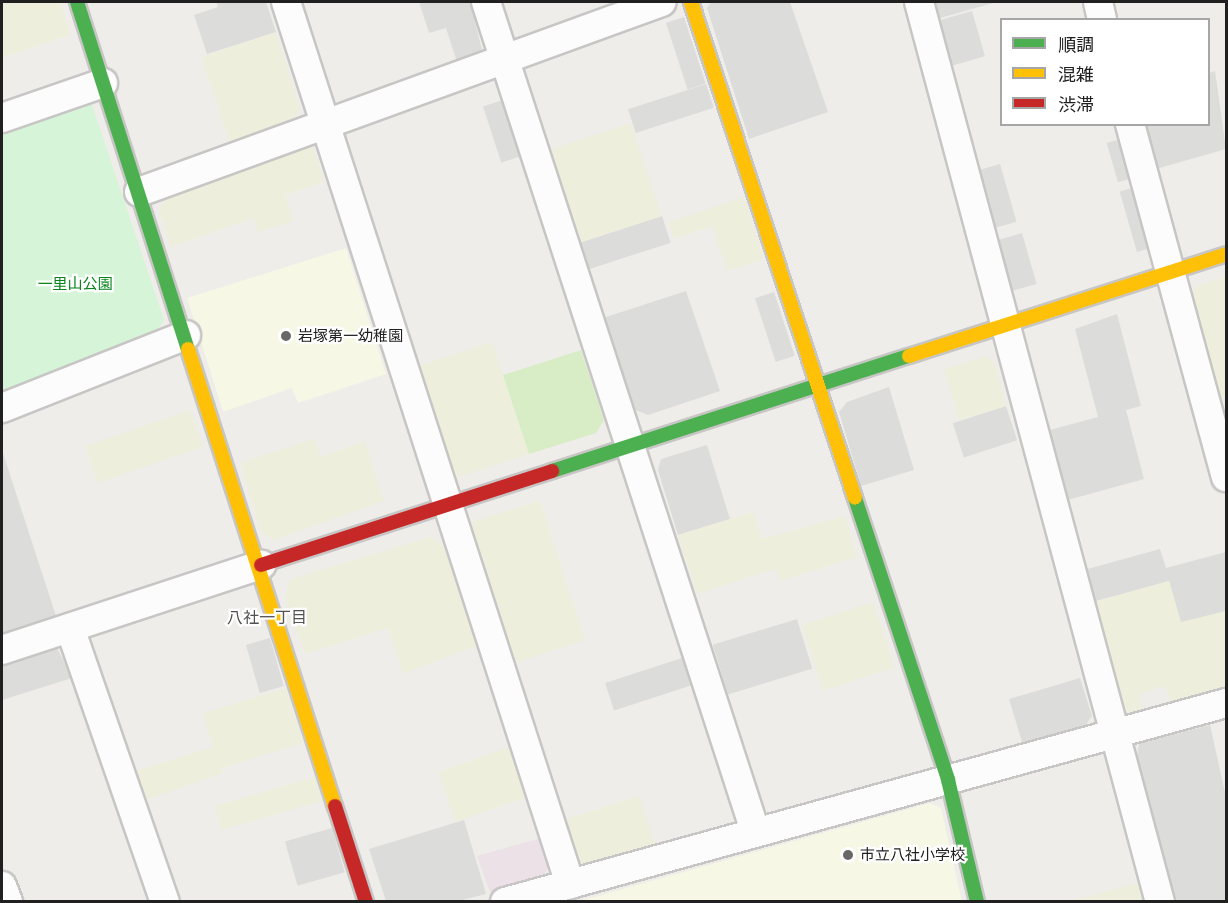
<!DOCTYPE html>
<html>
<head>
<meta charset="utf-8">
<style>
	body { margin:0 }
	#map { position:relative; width:1228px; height:903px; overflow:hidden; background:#eeede9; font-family:Montserrat,"Noto Sans JP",sans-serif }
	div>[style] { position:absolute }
	.industrial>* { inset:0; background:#ece1e7 }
	.education>* { inset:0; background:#f6f7e5 }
	.religious>* { inset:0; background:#dcdcda; transform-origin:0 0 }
	.farmland>* { inset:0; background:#edefdc; transform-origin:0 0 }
	.grass>* { inset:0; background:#d8edc6 }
	.park>* { inset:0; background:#d6f5d8 }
	.roads { filter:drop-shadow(2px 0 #c7c6c5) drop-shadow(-2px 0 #c7c6c5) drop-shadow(0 2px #c7c6c5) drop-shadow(0 -2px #c7c6c5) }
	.street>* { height:28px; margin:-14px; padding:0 14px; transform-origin:14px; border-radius:14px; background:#fcfcfc }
	.fast>* { height:14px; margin:-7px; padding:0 7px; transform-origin:7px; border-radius:7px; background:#4caf50 }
	.slow>* { height:14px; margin:-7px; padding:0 7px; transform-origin:7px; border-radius:7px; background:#ffc107 }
	.jam>* { height:14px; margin:-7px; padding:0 7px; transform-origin:7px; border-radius:7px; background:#c62828 }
	.dots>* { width:16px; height:16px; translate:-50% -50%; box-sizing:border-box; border:3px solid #fff; border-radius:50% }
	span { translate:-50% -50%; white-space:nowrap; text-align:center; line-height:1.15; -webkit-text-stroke:4.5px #fff; paint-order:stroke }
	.park-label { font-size:15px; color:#07851a }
	.poi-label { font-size:15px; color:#202020 }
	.left { translate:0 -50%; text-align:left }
	.neighbourhood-label { font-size:16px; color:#535353 }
	.frame { position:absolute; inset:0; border:3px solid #202020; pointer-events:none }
	.legend { position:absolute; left:1000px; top:18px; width:210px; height:108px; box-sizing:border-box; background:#fff; border:2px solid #a6a6a6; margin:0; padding:8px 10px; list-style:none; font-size:18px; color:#202020 }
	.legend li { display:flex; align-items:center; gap:12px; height:30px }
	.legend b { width:30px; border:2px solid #a6a6a6 }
</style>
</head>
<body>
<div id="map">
	<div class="industrial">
		<i style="clip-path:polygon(541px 838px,550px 864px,544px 875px,490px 892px,477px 856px)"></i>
	</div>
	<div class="education">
		<i style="clip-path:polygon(346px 248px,386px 374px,298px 403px,292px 388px,223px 412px,187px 298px)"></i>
		<i style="clip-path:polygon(930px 803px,941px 808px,962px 902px,576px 902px)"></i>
	</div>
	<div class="religious">
		<i style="clip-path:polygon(216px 2px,266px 2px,276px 32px,207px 54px,194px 15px,218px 7px)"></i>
		<i style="clip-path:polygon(419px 2px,470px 2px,483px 54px,457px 62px,446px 28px,429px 33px)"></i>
		<i style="clip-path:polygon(711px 2px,790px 2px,828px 112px,749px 139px,707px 8px)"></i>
		<i style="clip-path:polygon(928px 2px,997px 2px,933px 20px)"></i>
		<i style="left:972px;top:11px;width:47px;height:40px;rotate:74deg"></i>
		<i style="left:684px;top:17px;width:70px;height:19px;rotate:72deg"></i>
		<i style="clip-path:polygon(1215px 71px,1226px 149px,1156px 169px,1144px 125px,1208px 124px,1209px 73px)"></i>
		<i style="left:706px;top:84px;width:25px;height:82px;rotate:72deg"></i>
		<i style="left:503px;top:100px;width:59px;height:21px;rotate:72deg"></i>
		<i style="left:1124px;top:138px;width:41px;height:18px;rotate:74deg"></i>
		<i style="left:1000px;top:164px;width:60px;height:26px;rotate:74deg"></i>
		<i style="left:1135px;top:187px;width:63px;height:16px;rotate:74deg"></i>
		<i style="left:662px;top:216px;width:28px;height:86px;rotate:72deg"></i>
		<i style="left:1022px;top:233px;width:53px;height:29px;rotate:74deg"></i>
		<i style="clip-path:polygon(686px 291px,720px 391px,648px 415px,633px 409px,603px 318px)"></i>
		<i style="left:774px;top:292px;width:67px;height:20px;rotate:72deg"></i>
		<i style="clip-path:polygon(1117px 314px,1141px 406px,1126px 410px,1144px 479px,1064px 501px,1046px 431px,1098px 417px,1075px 329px)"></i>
		<i style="clip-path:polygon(889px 387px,914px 470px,861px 486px,839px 412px,847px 402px)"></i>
		<i style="left:1006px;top:406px;width:36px;height:56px;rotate:72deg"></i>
		<i style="clip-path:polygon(707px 445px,730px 519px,678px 535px,658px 470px,661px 459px)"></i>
		<i style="clip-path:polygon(2px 450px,56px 616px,2px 636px)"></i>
		<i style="clip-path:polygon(1160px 549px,1166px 568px,1226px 552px,1226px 611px,1181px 623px,1169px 581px,1093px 602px,1084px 570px)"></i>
		<i style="left:797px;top:619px;width:52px;height:88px;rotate:73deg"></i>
		<i style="left:270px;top:638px;width:50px;height:25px;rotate:74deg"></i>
		<i style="clip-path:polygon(56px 646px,72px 678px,2px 700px,2px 663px)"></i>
		<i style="left:685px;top:657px;width:29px;height:84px;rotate:72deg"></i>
		<i style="clip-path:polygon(1080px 678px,1092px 716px,1084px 727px,1023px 745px,1009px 699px)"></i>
		<i style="clip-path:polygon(1210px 725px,1226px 797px,1226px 901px,1173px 901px,1136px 764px,1139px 744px)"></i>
		<i style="clip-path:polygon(464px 820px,486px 894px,458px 901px,386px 901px,369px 849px)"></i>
		<i style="left:332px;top:828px;width:46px;height:49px;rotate:74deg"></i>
	</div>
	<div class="farmland">
		<i style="clip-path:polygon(2px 2px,60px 2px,71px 34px,2px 58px)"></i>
		<i style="clip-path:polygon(276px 32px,300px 109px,292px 123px,230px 144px,201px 57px)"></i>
		<i style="left:631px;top:123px;width:98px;height:87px;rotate:72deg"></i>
		<i style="clip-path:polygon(306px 144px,313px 148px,324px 182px,285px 195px,293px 221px,259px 232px,253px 218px,171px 247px,159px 212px,164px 197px)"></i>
		<i style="clip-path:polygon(744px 197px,764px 259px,727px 271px,712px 226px,674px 239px,669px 222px)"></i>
		<i style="clip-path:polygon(1226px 277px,1226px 395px,1221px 397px,1191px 297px,1196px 286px)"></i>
		<i style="clip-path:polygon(492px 342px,529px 454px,455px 478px,448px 474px,413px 368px)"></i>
		<i style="clip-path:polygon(984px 356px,994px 361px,1006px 406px,959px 420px,944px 370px)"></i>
		<i style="left:190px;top:410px;width:39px;height:111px;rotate:71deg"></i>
		<i style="clip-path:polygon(314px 439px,320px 457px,365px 441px,384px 501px,273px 540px,261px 532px,240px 463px)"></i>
		<i style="clip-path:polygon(540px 501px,585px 640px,512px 664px,468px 533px,474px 521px)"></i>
		<i style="clip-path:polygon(753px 512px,763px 539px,845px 516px,857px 557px,780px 581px,775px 569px,697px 594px,678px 535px)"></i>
		<i style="clip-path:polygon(431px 537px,444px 546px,478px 645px,403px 674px,388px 628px,305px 654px,285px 597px,291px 579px)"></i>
		<i style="clip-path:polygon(1169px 581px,1181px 622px,1226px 611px,1226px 687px,1171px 703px,1165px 686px,1139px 694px,1143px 711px,1132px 714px,1122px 707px,1093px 602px)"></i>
		<i style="left:873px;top:602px;width:69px;height:75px;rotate:72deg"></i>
		<i style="clip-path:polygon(286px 688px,303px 743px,222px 768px,223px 773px,144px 801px,135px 771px,213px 747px,203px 713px)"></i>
		<i style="left:510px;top:747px;width:53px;height:76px;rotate:71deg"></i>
		<i style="left:315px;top:777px;width:25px;height:104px;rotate:74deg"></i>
		<i style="clip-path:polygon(639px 796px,656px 847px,583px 868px,575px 859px,562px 820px)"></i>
		<i style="clip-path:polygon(1137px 883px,1142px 901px,1072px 901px)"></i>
	</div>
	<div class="grass">
		<i style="clip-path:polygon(581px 350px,604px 420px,596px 433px,529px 454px,503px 375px)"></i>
	</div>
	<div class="park">
		<i style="clip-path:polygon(79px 98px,92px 105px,164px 320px,157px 332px,7px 391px,2px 389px,2px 124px)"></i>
	</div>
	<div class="roads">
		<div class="street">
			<i style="left:286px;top:2px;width:927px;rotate:72.15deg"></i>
			<i style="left:486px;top:2px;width:872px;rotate:72.02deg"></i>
			<i style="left:919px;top:2px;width:932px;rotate:75.01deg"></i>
			<i style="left:1098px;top:2px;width:18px;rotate:77deg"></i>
			<i style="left:2px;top:118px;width:107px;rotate:-19.1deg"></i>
			<i style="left:1130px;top:124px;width:366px;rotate:74.8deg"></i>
			<i style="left:139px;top:192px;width:556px;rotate:-19.97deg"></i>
			<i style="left:2px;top:408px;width:198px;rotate:-21.6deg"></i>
			<i style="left:70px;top:628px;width:290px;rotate:70.9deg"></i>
			<i style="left:2px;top:650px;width:273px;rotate:-18.2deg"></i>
			<i style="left:2px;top:886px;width:17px;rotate:69deg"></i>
			<i style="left:505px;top:902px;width:748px;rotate:-15.43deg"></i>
		</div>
		<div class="fast">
			<i style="left:77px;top:2px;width:364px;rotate:72.3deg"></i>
			<i style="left:552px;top:471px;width:375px;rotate:-17.9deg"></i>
			<i style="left:855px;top:498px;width:297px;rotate:71.7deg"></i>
			<i style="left:948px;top:780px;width:125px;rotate:76.6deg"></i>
		</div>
		<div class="slow">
			<i style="left:691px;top:2px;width:522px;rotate:71.7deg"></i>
			<i style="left:188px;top:349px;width:480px;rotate:72.2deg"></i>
			<i style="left:909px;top:356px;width:333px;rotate:-17.8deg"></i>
		</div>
		<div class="jam">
			<i style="left:261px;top:565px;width:306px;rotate:-17.9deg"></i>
			<i style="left:335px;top:806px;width:101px;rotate:72.1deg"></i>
		</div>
	</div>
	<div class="dots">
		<i style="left:286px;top:336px;background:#686866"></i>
		<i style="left:848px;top:855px;background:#686866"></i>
	</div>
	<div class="park-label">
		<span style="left:75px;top:284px">一里山公園</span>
	</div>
	<div class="poi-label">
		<span class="left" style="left:298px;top:336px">岩塚第一幼稚園</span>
		<span class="left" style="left:860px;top:855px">市立八社小学校</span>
	</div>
	<div class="neighbourhood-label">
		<span style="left:267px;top:618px">八社一丁目</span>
	</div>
	<div class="frame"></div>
	<ul class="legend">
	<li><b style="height:8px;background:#4caf50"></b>順調</li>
	<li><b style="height:8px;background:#ffc107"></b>混雑</li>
	<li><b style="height:8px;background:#c62828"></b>渋滞</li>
	</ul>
</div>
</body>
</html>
